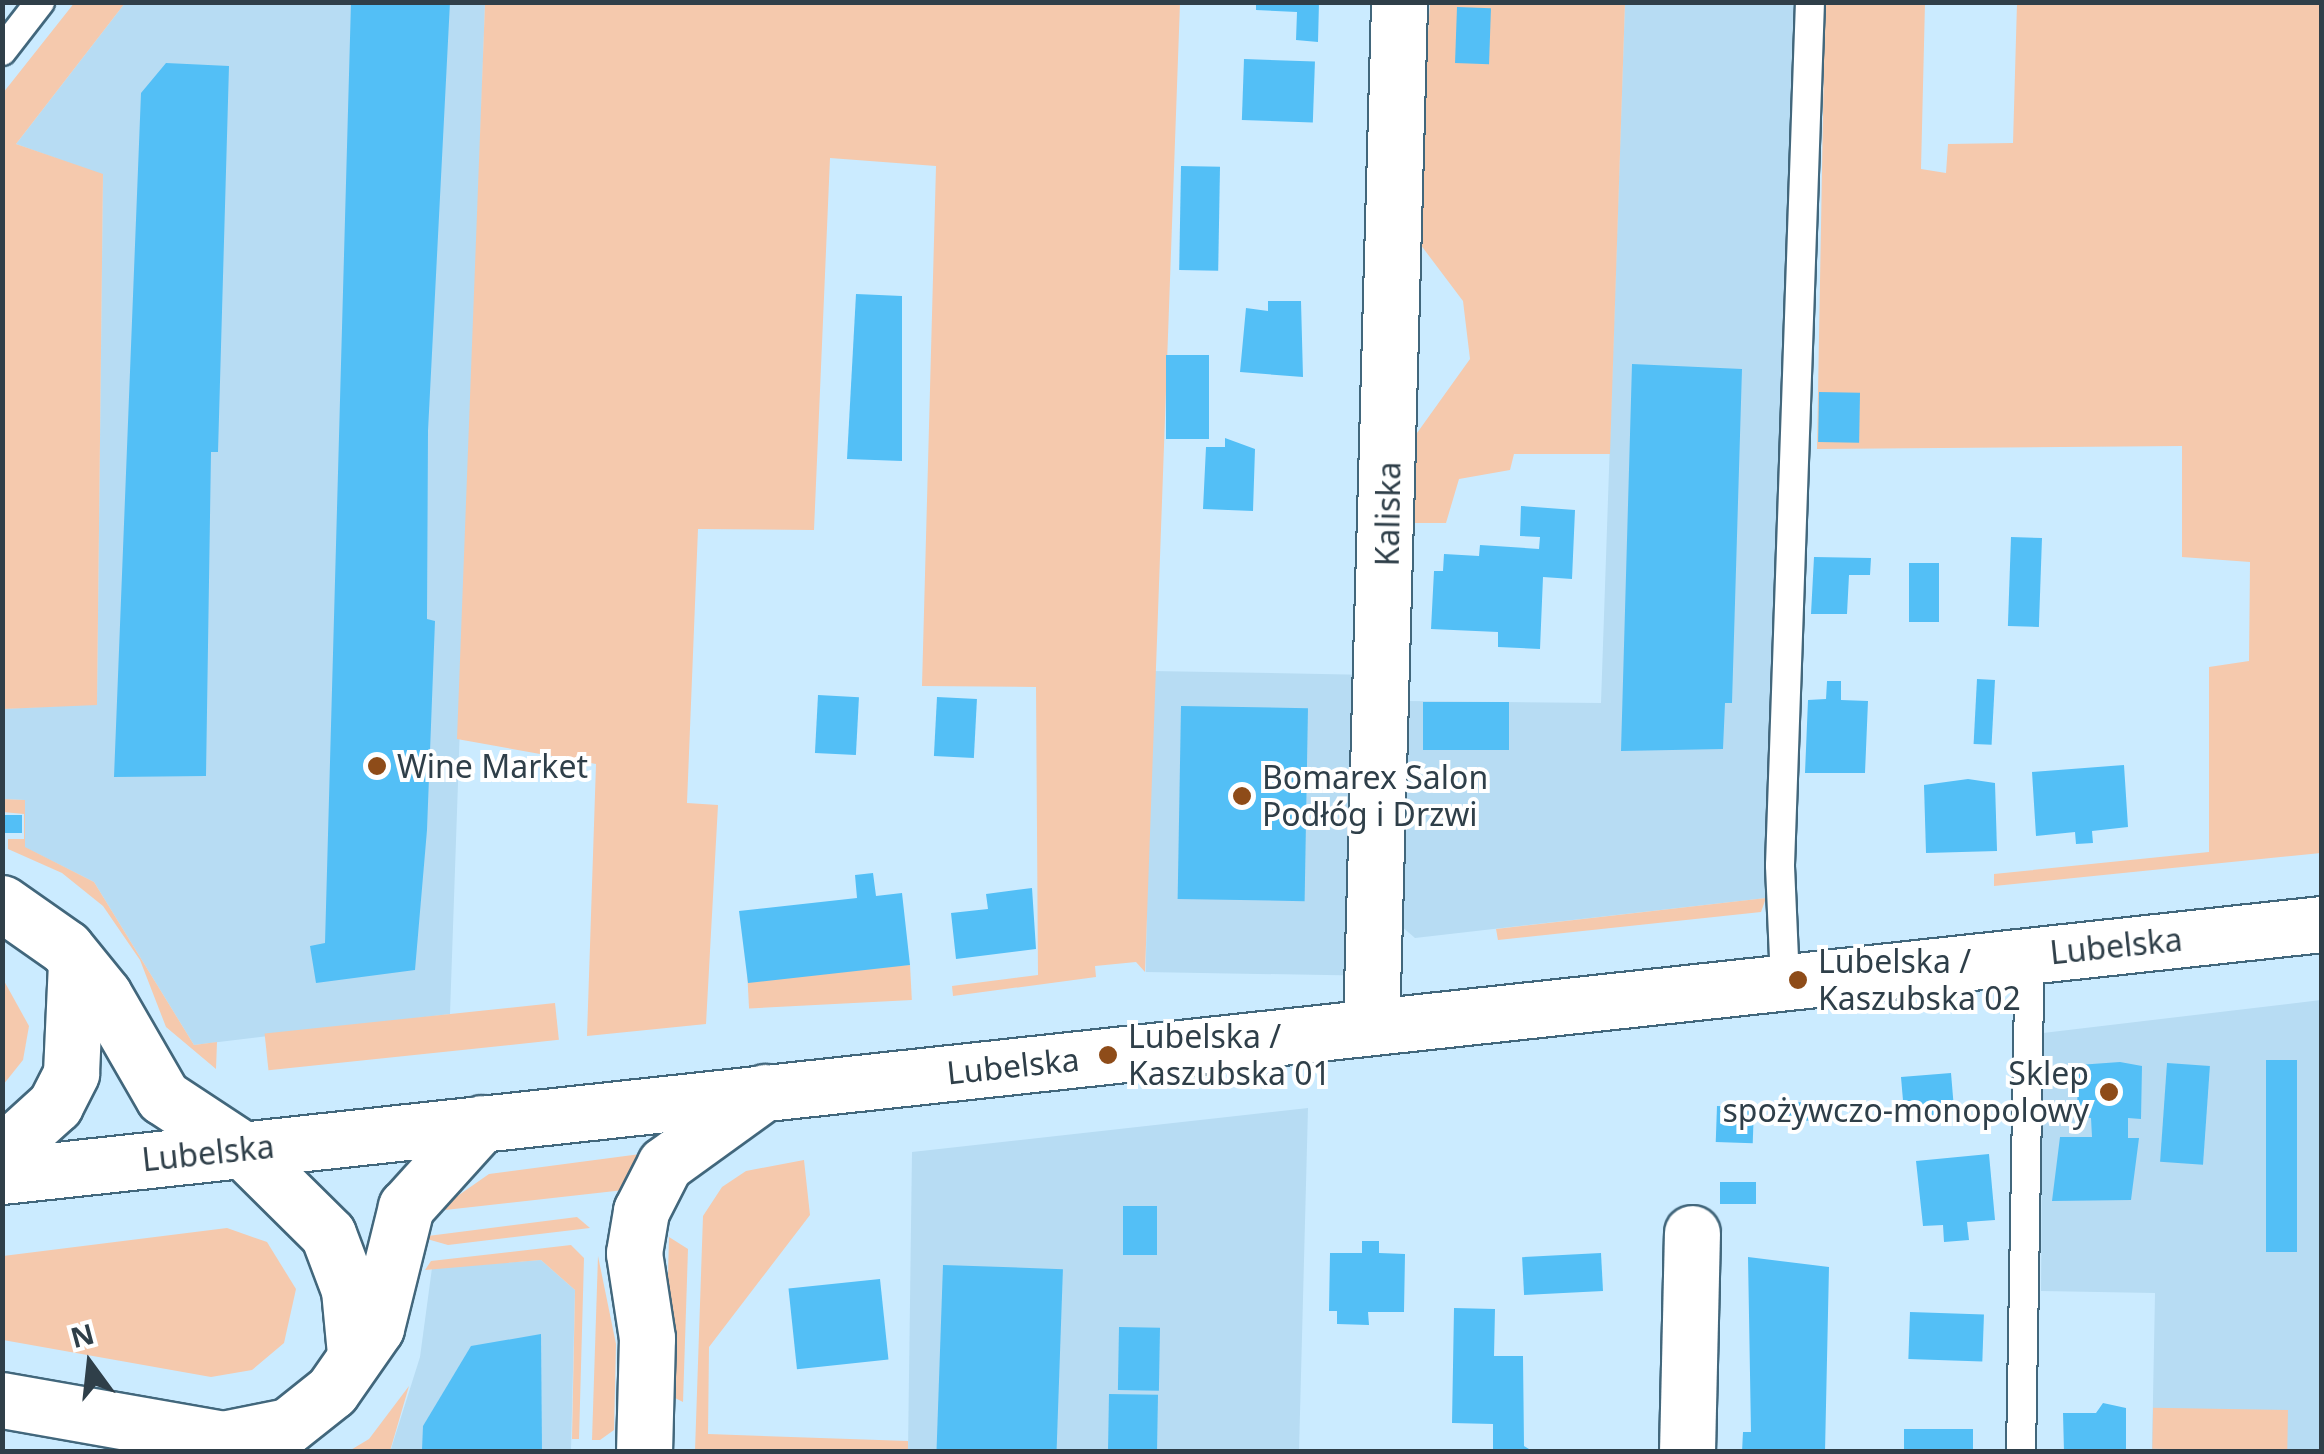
<!DOCTYPE html>
<html>
<head>
<meta charset="utf-8">
<style>
	body { margin:0 }
	#map { position:relative; width:2324px; height:1454px; overflow:hidden; background:#cbebff; font-family:"Noto Sans",sans-serif }
	div>[style] { position:absolute }
	.built>* { inset:0; background:#b7dcf3; transform-origin:0 0 }
	.green>* { inset:0; background:#f5c9ad; transform-origin:0 0 }
	.building>* { inset:0; background:#53bff6; transform-origin:0 0 }
	.roads { filter:drop-shadow(2px 0 #42677c) drop-shadow(-2px 0 #42677c) drop-shadow(0 2px #42677c) drop-shadow(0 -2px #42677c) }
	.service>* { height:28px; margin:-14px; padding:0 14px; transform-origin:14px; border-radius:14px; background:#fff }
	.minor>* { height:55px; margin:-27.5px; padding:0 27.5px; transform-origin:27.5px; border-radius:27.5px; background:#fff }
	.tertiary>* { height:55px; margin:-27.5px; padding:0 27.5px; transform-origin:27.5px; border-radius:27.5px; background:#fff }
	.secondary>* { height:55px; margin:-27.5px; padding:0 27.5px; transform-origin:27.5px; border-radius:27.5px; background:#fff }
	.dots>* { width:28px; height:28px; translate:-50% -50%; box-sizing:border-box; border:5px solid #fff; border-radius:50% }
	span { translate:-50% -50%; white-space:nowrap; text-align:center; line-height:1.15; -webkit-text-stroke:8px #fff; paint-order:stroke }
	.street-label { font-size:32px; color:#2f3f49 }
	.poi-label { font-size:32px; color:#2f3f49 }
	.left { translate:0 -50%; text-align:left }
	.right { translate:-100% -50%; text-align:right }
	.frame { position:absolute; inset:0; border:5px solid #2f3f49; pointer-events:none }
	.north { position:absolute; left:40px; top:1314px; width:100px; height:100px; -webkit-text-stroke:8px #fff; paint-order:stroke; rotate:345deg; font-size:28px; font-weight:700; line-height:40px; text-align:center; color:#2f3f49 }
	.north::after { content:''; display:block; margin:auto; width:35px; height:45px; background:#2f3f49; clip-path:polygon(50% 0,100% 100%,50% 72%,0 100%) }
</style>
</head>
<body>
<div id="map">
	<div class="built">
		<i style="clip-path:polygon(125px 3px,485px 3px,450px 1014px,194px 1045px,94px 882px,24px 847px,25px 800px,3px 799px,2px 709px,97px 704px,103px 175px,16px 144px)"></i>
		<i style="clip-path:polygon(1625px 3px,1796px 3px,1766px 898px,1415px 938px,1401px 926px,1405px 701px,1601px 703px)"></i>
		<i style="left:1151px;top:671px;width:209px;height:301px;rotate:1deg"></i>
		<i style="clip-path:polygon(2321px 1000px,2321px 1451px,2152px 1451px,2155px 1293px,2041px 1291px,2043px 1033px)"></i>
		<i style="clip-path:polygon(1308px 1108px,1299px 1451px,908px 1452px,912px 1152px)"></i>
		<i style="clip-path:polygon(541px 1260px,575px 1290px,571px 1451px,390px 1452px,420px 1357px,432px 1268px)"></i>
	</div>
	<div class="green">
		<i style="clip-path:polygon(75px 2px,125px 3px,16px 144px,103px 174px,97px 705px,3px 709px,3px 93px)"></i>
		<i style="clip-path:polygon(485px 3px,1180px 3px,1145px 972px,1136px 962px,1095px 966px,1096px 977px,953px 996px,952px 986px,1038px 975px,1036px 687px,922px 686px,936px 166px,830px 158px,814px 530px,698px 529px,687px 803px,718px 805px,706px 1024px,587px 1036px,596px 764px,457px 739px)"></i>
		<i style="clip-path:polygon(1430px 3px,1625px 3px,1610px 454px,1514px 454px,1510px 470px,1459px 479px,1446px 523px,1408px 523px,1412px 440px,1470px 359px,1463px 301px,1414px 236px)"></i>
		<i style="clip-path:polygon(1825px 3px,1925px 3px,1921px 169px,1946px 173px,1948px 144px,2013px 143px,2017px 3px,2321px 3px,2321px 853px,1994px 886px,1994px 874px,2209px 852px,2209px 667px,2249px 661px,2250px 562px,2182px 557px,2182px 446px,1817px 449px)"></i>
		<i style="clip-path:polygon(2px 799px,25px 800px,25px 847px,94px 882px,194px 1045px,217px 1042px,216px 1069px,166px 1027px,140px 960px,103px 906px,62px 873px,8px 849px,8px 839px,24px 839px,24px 814px,3px 812px)"></i>
		<i style="clip-path:polygon(1766px 898px,1761px 912px,1498px 940px,1496px 929px)"></i>
		<i style="left:910px;top:965px;width:35px;height:163px;rotate:87deg"></i>
		<i style="clip-path:polygon(3px 979px,29px 1026px,23px 1060px,3px 1085px)"></i>
		<i style="left:555px;top:1003px;width:37px;height:292px;rotate:84deg"></i>
		<i style="clip-path:polygon(648px 1153px,633px 1189px,436px 1211px,489px 1174px)"></i>
		<i style="clip-path:polygon(804px 1160px,810px 1215px,709px 1347px,708px 1434px,908px 1441px,908px 1451px,695px 1451px,703px 1216px,722px 1187px,746px 1171px)"></i>
		<i style="clip-path:polygon(577px 1217px,590px 1228px,448px 1245px,420px 1237px)"></i>
		<i style="clip-path:polygon(227px 1228px,267px 1242px,296px 1289px,284px 1343px,252px 1370px,211px 1377px,3px 1340px,3px 1256px)"></i>
		<i style="clip-path:polygon(669px 1237px,688px 1249px,683px 1402px,665px 1393px)"></i>
		<i style="clip-path:polygon(571px 1245px,584px 1258px,579px 1439px,572px 1439px,575px 1290px,541px 1260px,425px 1270px,431px 1261px)"></i>
		<i style="clip-path:polygon(598px 1256px,616px 1344px,614px 1430px,600px 1440px,592px 1440px)"></i>
		<i style="clip-path:polygon(409px 1386px,390px 1451px,349px 1451px,369px 1439px)"></i>
		<i style="left:2288px;top:1410px;width:41px;height:135px;rotate:91deg"></i>
	</div>
	<div class="building">
		<i style="clip-path:polygon(351px 2px,450px 2px,428px 431px,427px 619px,435px 621px,427px 830px,415px 970px,316px 983px,310px 946px,325px 943px)"></i>
		<i style="clip-path:polygon(1256px 2px,1319px 2px,1318px 42px,1296px 40px,1297px 12px,1256px 10px)"></i>
		<i style="left:1457px;top:7px;width:34px;height:56px;rotate:2deg"></i>
		<i style="left:1244px;top:59px;width:71px;height:61px;rotate:2deg"></i>
		<i style="clip-path:polygon(166px 63px,229px 66px,218px 452px,211px 452px,206px 776px,114px 777px,141px 93px)"></i>
		<i style="left:1181px;top:166px;width:39px;height:104px;rotate:1deg"></i>
		<i style="clip-path:polygon(856px 294px,902px 296px,902px 461px,847px 459px)"></i>
		<i style="clip-path:polygon(1268px 301px,1301px 301px,1303px 377px,1240px 372px,1246px 308px,1268px 311px)"></i>
		<i style="left:1166px;top:355px;width:43px;height:84px"></i>
		<i style="clip-path:polygon(1632px 364px,1742px 369px,1732px 703px,1725px 703px,1723px 749px,1621px 751px)"></i>
		<i style="left:1819px;top:392px;width:41px;height:50px;rotate:1deg"></i>
		<i style="clip-path:polygon(1225px 438px,1255px 449px,1253px 511px,1203px 509px,1206px 447px,1225px 447px)"></i>
		<i style="clip-path:polygon(1521px 506px,1575px 510px,1572px 579px,1543px 577px,1540px 649px,1498px 647px,1498px 632px,1431px 629px,1434px 571px,1443px 571px,1444px 554px,1479px 556px,1480px 545px,1539px 549px,1540px 537px,1520px 536px)"></i>
		<i style="left:2011px;top:537px;width:31px;height:89px;rotate:2deg"></i>
		<i style="clip-path:polygon(1814px 557px,1871px 558px,1870px 575px,1849px 575px,1847px 614px,1811px 614px)"></i>
		<i style="left:1909px;top:563px;width:30px;height:59px"></i>
		<i style="left:1977px;top:679px;width:18px;height:65px;rotate:3deg"></i>
		<i style="clip-path:polygon(1827px 681px,1841px 681px,1841px 700px,1868px 701px,1865px 773px,1805px 773px,1808px 700px,1826px 699px)"></i>
		<i style="left:818px;top:695px;width:41px;height:58px;rotate:3deg"></i>
		<i style="left:937px;top:697px;width:40px;height:59px;rotate:3deg"></i>
		<i style="left:1423px;top:702px;width:86px;height:48px"></i>
		<i style="left:1181px;top:706px;width:127px;height:193px;rotate:1deg"></i>
		<i style="clip-path:polygon(2124px 765px,2128px 827px,2092px 831px,2093px 843px,2076px 844px,2075px 832px,2036px 836px,2032px 772px)"></i>
		<i style="clip-path:polygon(1968px 779px,1995px 783px,1997px 851px,1926px 853px,1924px 785px)"></i>
		<i style="left:2px;top:815px;width:20px;height:18px"></i>
		<i style="clip-path:polygon(873px 873px,876px 896px,902px 893px,910px 965px,748px 983px,739px 911px,857px 898px,855px 875px)"></i>
		<i style="clip-path:polygon(1032px 888px,1036px 949px,956px 959px,951px 913px,988px 909px,986px 894px)"></i>
		<i style="left:2266px;top:1060px;width:31px;height:192px"></i>
		<i style="clip-path:polygon(2120px 1062px,2142px 1066px,2141px 1119px,2128px 1118px,2128px 1138px,2139px 1138px,2131px 1200px,2052px 1201px,2060px 1137px,2092px 1137px,2091px 1118px,2077px 1117px,2078px 1065px)"></i>
		<i style="left:2167px;top:1063px;width:43px;height:99px;rotate:4deg"></i>
		<i style="clip-path:polygon(1951px 1073px,1954px 1109px,1905px 1124px,1901px 1077px)"></i>
		<i style="left:1775px;top:1101px;width:35px;height:18px;rotate:3deg"></i>
		<i style="left:1717px;top:1106px;width:37px;height:36px;rotate:2deg"></i>
		<i style="clip-path:polygon(1989px 1154px,1995px 1220px,1967px 1222px,1969px 1240px,1944px 1242px,1943px 1225px,1923px 1226px,1916px 1161px)"></i>
		<i style="left:1720px;top:1182px;width:36px;height:22px"></i>
		<i style="left:1123px;top:1206px;width:34px;height:49px"></i>
		<i style="clip-path:polygon(1362px 1241px,1379px 1241px,1379px 1253px,1405px 1254px,1404px 1312px,1368px 1312px,1369px 1325px,1337px 1324px,1337px 1311px,1329px 1311px,1330px 1253px,1362px 1253px)"></i>
		<i style="left:1601px;top:1253px;width:38px;height:79px;rotate:87deg"></i>
		<i style="clip-path:polygon(1748px 1257px,1829px 1267px,1825px 1452px,1742px 1452px,1743px 1432px,1751px 1432px)"></i>
		<i style="left:943px;top:1265px;width:120px;height:187px;rotate:2deg"></i>
		<i style="left:880px;top:1279px;width:81px;height:92px;rotate:84deg"></i>
		<i style="clip-path:polygon(1454px 1308px,1495px 1309px,1494px 1356px,1523px 1356px,1524px 1446px,1534px 1452px,1493px 1452px,1493px 1424px,1452px 1423px)"></i>
		<i style="left:1910px;top:1312px;width:74px;height:47px;rotate:2deg"></i>
		<i style="left:1119px;top:1327px;width:41px;height:63px;rotate:1deg"></i>
		<i style="clip-path:polygon(541px 1334px,542px 1452px,422px 1450px,423px 1426px,471px 1346px)"></i>
		<i style="left:1109px;top:1394px;width:49px;height:58px;rotate:1deg"></i>
		<i style="clip-path:polygon(2103px 1403px,2126px 1408px,2126px 1452px,2064px 1452px,2063px 1413px,2096px 1413px)"></i>
		<i style="left:1904px;top:1429px;width:69px;height:23px"></i>
	</div>
	<div class="roads">
		<div class="service">
			<i style="left:2px;top:51px;width:62px;rotate:-52.2deg"></i>
			<i style="left:1785px;top:981px;width:116px;rotate:-92.5deg"></i>
			<i style="left:1780px;top:865px;width:864px;rotate:-88.01deg"></i>
			<i style="left:2021px;top:1452px;width:497px;rotate:-89deg"></i>
		</div>
		<div class="minor">
			<i style="left:1371px;top:1026px;width:1024px;rotate:-88.43deg"></i>
			<i style="left:644px;top:1452px;width:114px;rotate:-88.5deg"></i>
			<i style="left:647px;top:1338px;width:86px;rotate:-98.7deg"></i>
			<i style="left:634px;top:1253px;width:43px;rotate:-80.5deg"></i>
			<i style="left:641px;top:1211px;width:53px;rotate:-62.9deg"></i>
			<i style="left:665px;top:1164px;width:123px;rotate:-35.8deg"></i>
			<i style="left:1687px;top:1452px;width:219px;rotate:-88.7deg"></i>
		</div>
		<div class="tertiary">
			<i style="left:2px;top:903px;width:78px;rotate:35.1deg"></i>
			<i style="left:66px;top:948px;width:60px;rotate:51deg"></i>
			<i style="left:104px;top:995px;width:118px;rotate:60deg"></i>
			<i style="left:163px;top:1097px;width:95px;rotate:33.4deg"></i>
			<i style="left:242px;top:1149px;width:121px;rotate:44.7deg"></i>
			<i style="left:328px;top:1234px;width:60px;rotate:69.4deg"></i>
			<i style="left:349px;top:1290px;width:64px;rotate:84.6deg"></i>
			<i style="left:2px;top:1153px;width:72px;rotate:-42.2deg"></i>
			<i style="left:55px;top:1105px;width:36px;rotate:-63deg"></i>
			<i style="left:71px;top:1073px;width:111px;rotate:-87.4deg"></i>
			<i style="left:2px;top:1400px;width:224px;rotate:10deg"></i>
			<i style="left:223px;top:1439px;width:66px;rotate:-11.3deg"></i>
			<i style="left:288px;top:1426px;width:56px;rotate:-38.5deg"></i>
			<i style="left:332px;top:1391px;width:77px;rotate:-55.1deg"></i>
			<i style="left:376px;top:1328px;width:125px;rotate:-76.1deg"></i>
			<i style="left:406px;top:1207px;width:113px;rotate:-47.9deg"></i>
		</div>
		<div class="secondary">
			<i style="left:2px;top:1176px;width:2334px;rotate:-6.2deg"></i>
		</div>
	</div>
	<div class="dots">
		<i style="left:377px;top:766px;background:#8e4c19"></i>
		<i style="left:1242px;top:796px;background:#8e4c19"></i>
		<i style="left:1798px;top:980px;background:#8e4c19"></i>
		<i style="left:1108px;top:1055px;background:#8e4c19"></i>
		<i style="left:2109px;top:1092px;background:#8e4c19"></i>
	</div>
	<div class="street-label">
		<span style="left:1388px;top:514px;rotate:-89deg">Kaliska</span>
		<span style="left:2116px;top:946px;rotate:-6deg">Lubelska</span>
		<span style="left:1013px;top:1066px;rotate:-6deg">Lubelska</span>
		<span style="left:208px;top:1153px;rotate:-6deg">Lubelska</span>
	</div>
	<div class="poi-label">
		<span class="left" style="left:397px;top:766px">Wine Market</span>
		<span class="left" style="left:1262px;top:796px">Bomarex Salon<br>Podłóg i Drzwi</span>
		<span class="left" style="left:1818px;top:980px">Lubelska /<br>Kaszubska 02</span>
		<span class="left" style="left:1128px;top:1055px">Lubelska /<br>Kaszubska 01</span>
		<span class="right" style="left:2089px;top:1092px">Sklep<br>spożywczo-monopolowy</span>
	</div>
	<div class="frame"></div>
	<div class="north">N</div>
</div>
</body>
</html>
